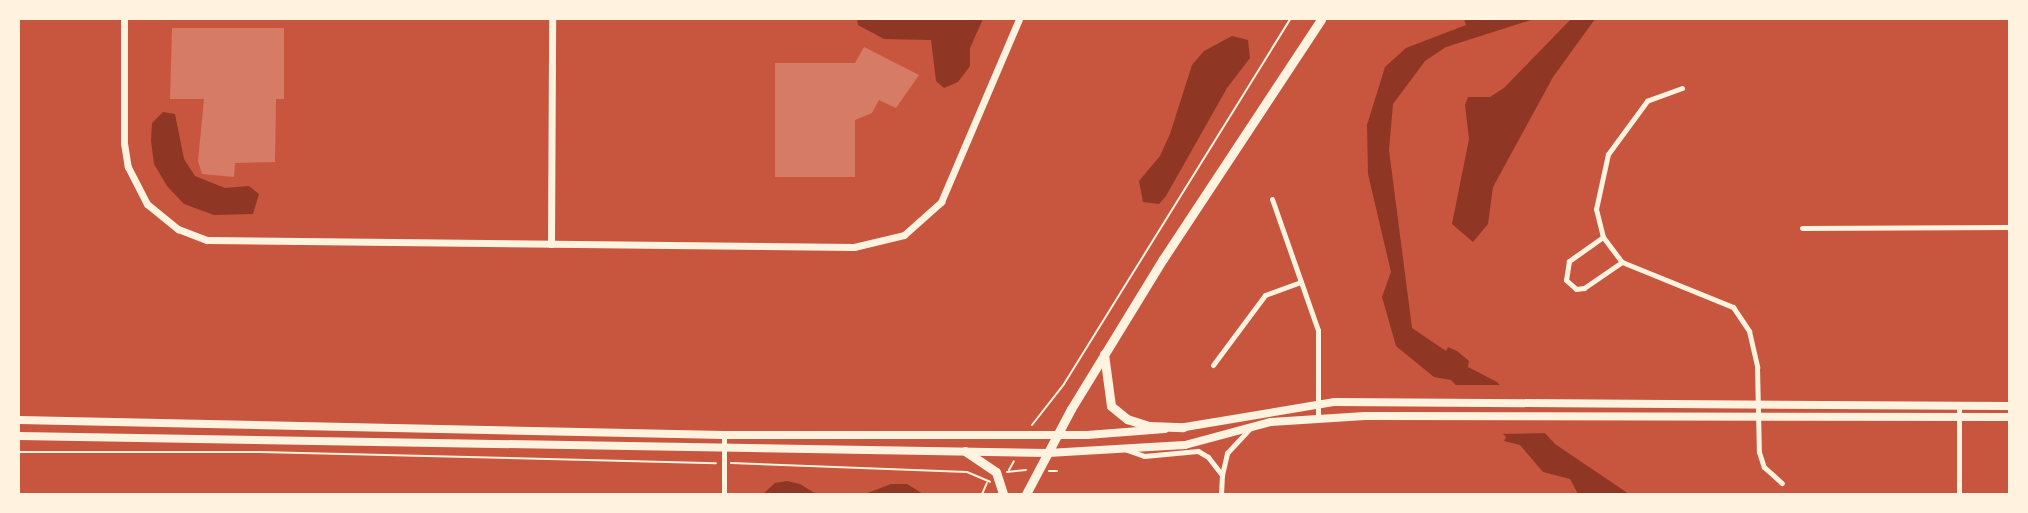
<!DOCTYPE html>
<html>
<head>
<meta charset="utf-8">
<style>
	body { margin:0 }
	#map { position:relative; width:2028px; height:513px; overflow:hidden; background:#c8553d; font-family:"Fira Sans",sans-serif }
	div>[style] { position:absolute }
	.water>* { inset:0; background:#8f3625 }
	.pier>* { inset:0; background:#c8553d }
	.building>* { inset:0; background:#d67c66 }
	.path>* { height:2px; margin:-1px; padding:0 1px; transform-origin:1px; border-radius:1px; background:#fff3e0 }
	.minor>* { height:5px; margin:-2.5px; padding:0 2.5px; transform-origin:2.5px; border-radius:2.5px; background:#fff3e0 }
	.tertiary>* { height:7px; margin:-3.5px; padding:0 3.5px; transform-origin:3.5px; border-radius:3.5px; background:#fff3e0 }
	.secondary>* { height:8px; margin:-4px; padding:0 4px; transform-origin:4px; border-radius:4px; background:#fff3e0 }
	.primary>* { height:9px; margin:-4.5px; padding:0 4.5px; transform-origin:4.5px; border-radius:4.5px; background:#fff3e0 }
	span { translate:-50% -50%; white-space:nowrap; text-align:center; line-height:1.15; -webkit-text-stroke:5px #fff3e0; paint-order:stroke }
	.frame { position:absolute; inset:0; border:20px solid #fff3e0; pointer-events:none }
</style>
</head>
<body>
<div id="map">
	<div class="water">
		<i style="clip-path:polygon(857px 19px,983px 19px,970px 48px,970px 66px,958px 82px,944px 88px,936px 81px,931px 40px,884px 39px,858px 25px)"></i>
		<i style="clip-path:polygon(1464px 19px,1534px 19px,1446px 47px,1425px 61px,1393px 104px,1389px 150px,1412px 328px,1446px 351px,1448px 347px,1457px 351px,1469px 361px,1468px 367px,1497px 382px,1555px 444px,1629px 494px,1578px 494px,1570px 479px,1543px 472px,1520px 445px,1504px 441px,1506px 437px,1451px 380px,1434px 377px,1396px 346px,1382px 297px,1391px 272px,1368px 174px,1367px 125px,1385px 67px,1406px 48px,1466px 25px)"></i>
		<i style="clip-path:polygon(1571px 19px,1595px 19px,1553px 77px,1493px 187px,1488px 224px,1473px 242px,1452px 224px,1469px 139px,1465px 105px,1468px 97px,1490px 97px,1504px 88px)"></i>
		<i style="clip-path:polygon(1232px 36px,1248px 40px,1250px 58px,1227px 88px,1166px 196px,1159px 204px,1143px 202px,1139px 181px,1160px 156px,1170px 134px,1192px 65px,1204px 51px)"></i>
		<i style="clip-path:polygon(163px 112px,175px 114px,184px 159px,195px 176px,225px 188px,249px 186px,259px 194px,253px 214px,214px 215px,184px 204px,167px 186px,154px 164px,151px 141px,152px 123px)"></i>
		<i style="clip-path:polygon(787px 481px,800px 484px,816px 494px,763px 494px,775px 483px)"></i>
		<i style="clip-path:polygon(891px 484px,907px 484px,923px 494px,865px 494px)"></i>
	</div>
	<div class="pier">
		<i style="clip-path:polygon(1452px 385px,1503px 385px,1552px 433px,1499px 434px)"></i>
	</div>
	<div class="building">
		<i style="clip-path:polygon(172px 28px,284px 28px,284px 99px,276px 99px,275px 162px,235px 163px,234px 177px,202px 174px,198px 161px,204px 99px,170px 99px)"></i>
		<i style="clip-path:polygon(864px 47px,919px 75px,896px 108px,879px 100px,872px 113px,855px 120px,855px 177px,775px 177px,775px 63px,855px 63px)"></i>
	</div>
	<div class="path">
		<i style="left:1032px;top:425px;width:52px;rotate:-52deg"></i>
		<i style="left:1064px;top:384px;width:429px;rotate:-58.2deg"></i>
		<i style="left:19px;top:452px;width:241px"></i>
		<i style="left:260px;top:452px;width:456px;rotate:1.4deg"></i>
		<i style="left:731px;top:463px;width:236px;rotate:2.2deg"></i>
		<i style="left:967px;top:472px;width:25px;rotate:23deg"></i>
		<i style="left:1009px;top:470px;width:10px;rotate:-61deg"></i>
		<i style="left:1049px;top:471px;width:8px"></i>
		<i style="left:1007px;top:472px;width:19px;rotate:-6deg"></i>
		<i style="left:982px;top:494px;width:12px;rotate:-66deg"></i>
	</div>
	<div class="minor">
		<i style="left:1682px;top:88px;width:37px;rotate:160deg"></i>
		<i style="left:1647px;top:101px;width:66px;rotate:126.3deg"></i>
		<i style="left:1608px;top:154px;width:56px;rotate:102.3deg"></i>
		<i style="left:1596px;top:209px;width:29px;rotate:76deg"></i>
		<i style="left:1603px;top:237px;width:31px;rotate:53deg"></i>
		<i style="left:1622px;top:262px;width:120px;rotate:22.1deg"></i>
		<i style="left:1733px;top:307px;width:29px;rotate:56deg"></i>
		<i style="left:1749px;top:331px;width:37px;rotate:77deg"></i>
		<i style="left:1757px;top:367px;width:85px;rotate:88.7deg"></i>
		<i style="left:1759px;top:452px;width:16px;rotate:72deg"></i>
		<i style="left:1764px;top:467px;width:24px;rotate:42deg"></i>
		<i style="left:1272px;top:199px;width:139px;rotate:70.7deg"></i>
		<i style="left:1318px;top:330px;width:88px;rotate:90deg"></i>
		<i style="left:1802px;top:228px;width:207px;rotate:-0.3deg"></i>
		<i style="left:1603px;top:237px;width:42px;rotate:144.8deg"></i>
		<i style="left:1569px;top:261px;width:19px;rotate:99deg"></i>
		<i style="left:1566px;top:280px;width:13px;rotate:42deg"></i>
		<i style="left:1576px;top:289px;width:8px;rotate:-7deg"></i>
		<i style="left:1584px;top:288px;width:46px;rotate:-34.4deg"></i>
		<i style="left:1213px;top:365px;width:87px;rotate:-53.4deg"></i>
		<i style="left:1265px;top:295px;width:38px;rotate:-20deg"></i>
		<i style="left:724px;top:435px;width:59px;rotate:90deg"></i>
		<i style="left:1127px;top:450px;width:18px;rotate:19deg"></i>
		<i style="left:1144px;top:456px;width:54px;rotate:-5.3deg"></i>
		<i style="left:1198px;top:451px;width:12px;rotate:31deg"></i>
		<i style="left:1208px;top:457px;width:23px;rotate:52deg"></i>
		<i style="left:1222px;top:475px;width:23px;rotate:-77deg"></i>
		<i style="left:1227px;top:453px;width:33px;rotate:-47deg"></i>
		<i style="left:1221px;top:494px;width:19px;rotate:-87deg"></i>
		<i style="left:1959px;top:494px;width:89px;rotate:-90deg"></i>
	</div>
	<div class="tertiary">
		<i style="left:124px;top:19px;width:124px;rotate:90deg"></i>
		<i style="left:124px;top:143px;width:24px;rotate:81deg"></i>
		<i style="left:128px;top:167px;width:42px;rotate:62.8deg"></i>
		<i style="left:147px;top:204px;width:40px;rotate:39deg"></i>
		<i style="left:178px;top:229px;width:31px;rotate:21deg"></i>
		<i style="left:207px;top:240px;width:647px;rotate:0.62deg"></i>
		<i style="left:854px;top:247px;width:51px;rotate:-13.5deg"></i>
		<i style="left:904px;top:235px;width:50px;rotate:-41.7deg"></i>
		<i style="left:941px;top:202px;width:199px;rotate:-66.9deg"></i>
		<i style="left:551px;top:244px;width:225px;rotate:-89.7deg"></i>
	</div>
	<div class="secondary">
		<i style="left:19px;top:420px;width:705px;rotate:1.22deg"></i>
		<i style="left:724px;top:435px;width:363px"></i>
		<i style="left:1087px;top:435px;width:78px;rotate:-4.4deg"></i>
		<i style="left:1179px;top:428px;width:158px;rotate:-9.5deg"></i>
		<i style="left:1335px;top:402px;width:674px;rotate:0.34deg"></i>
		<i style="left:19px;top:436px;width:1029px;rotate:0.95deg"></i>
		<i style="left:1048px;top:453px;width:137px;rotate:-3.3deg"></i>
		<i style="left:1185px;top:445px;width:89px;rotate:-15deg"></i>
		<i style="left:1271px;top:422px;width:94px;rotate:-3.7deg"></i>
		<i style="left:1365px;top:416px;width:644px;rotate:0.09deg"></i>
	</div>
	<div class="primary">
		<i style="left:1104px;top:354px;width:52px;rotate:82.3deg"></i>
		<i style="left:1111px;top:406px;width:21px;rotate:39deg"></i>
		<i style="left:1127px;top:419px;width:23px;rotate:18deg"></i>
		<i style="left:1149px;top:426px;width:34px;rotate:2deg"></i>
		<i style="left:965px;top:451px;width:37px;rotate:34deg"></i>
		<i style="left:996px;top:472px;width:23px;rotate:72deg"></i>
		<i style="left:1026px;top:494px;width:96px;rotate:-62.1deg"></i>
		<i style="left:1071px;top:409px;width:176px;rotate:-58.5deg"></i>
		<i style="left:1163px;top:259px;width:287px;rotate:-56.6deg"></i>
	</div>
	<div class="frame"></div>
</div>
</body>
</html>
